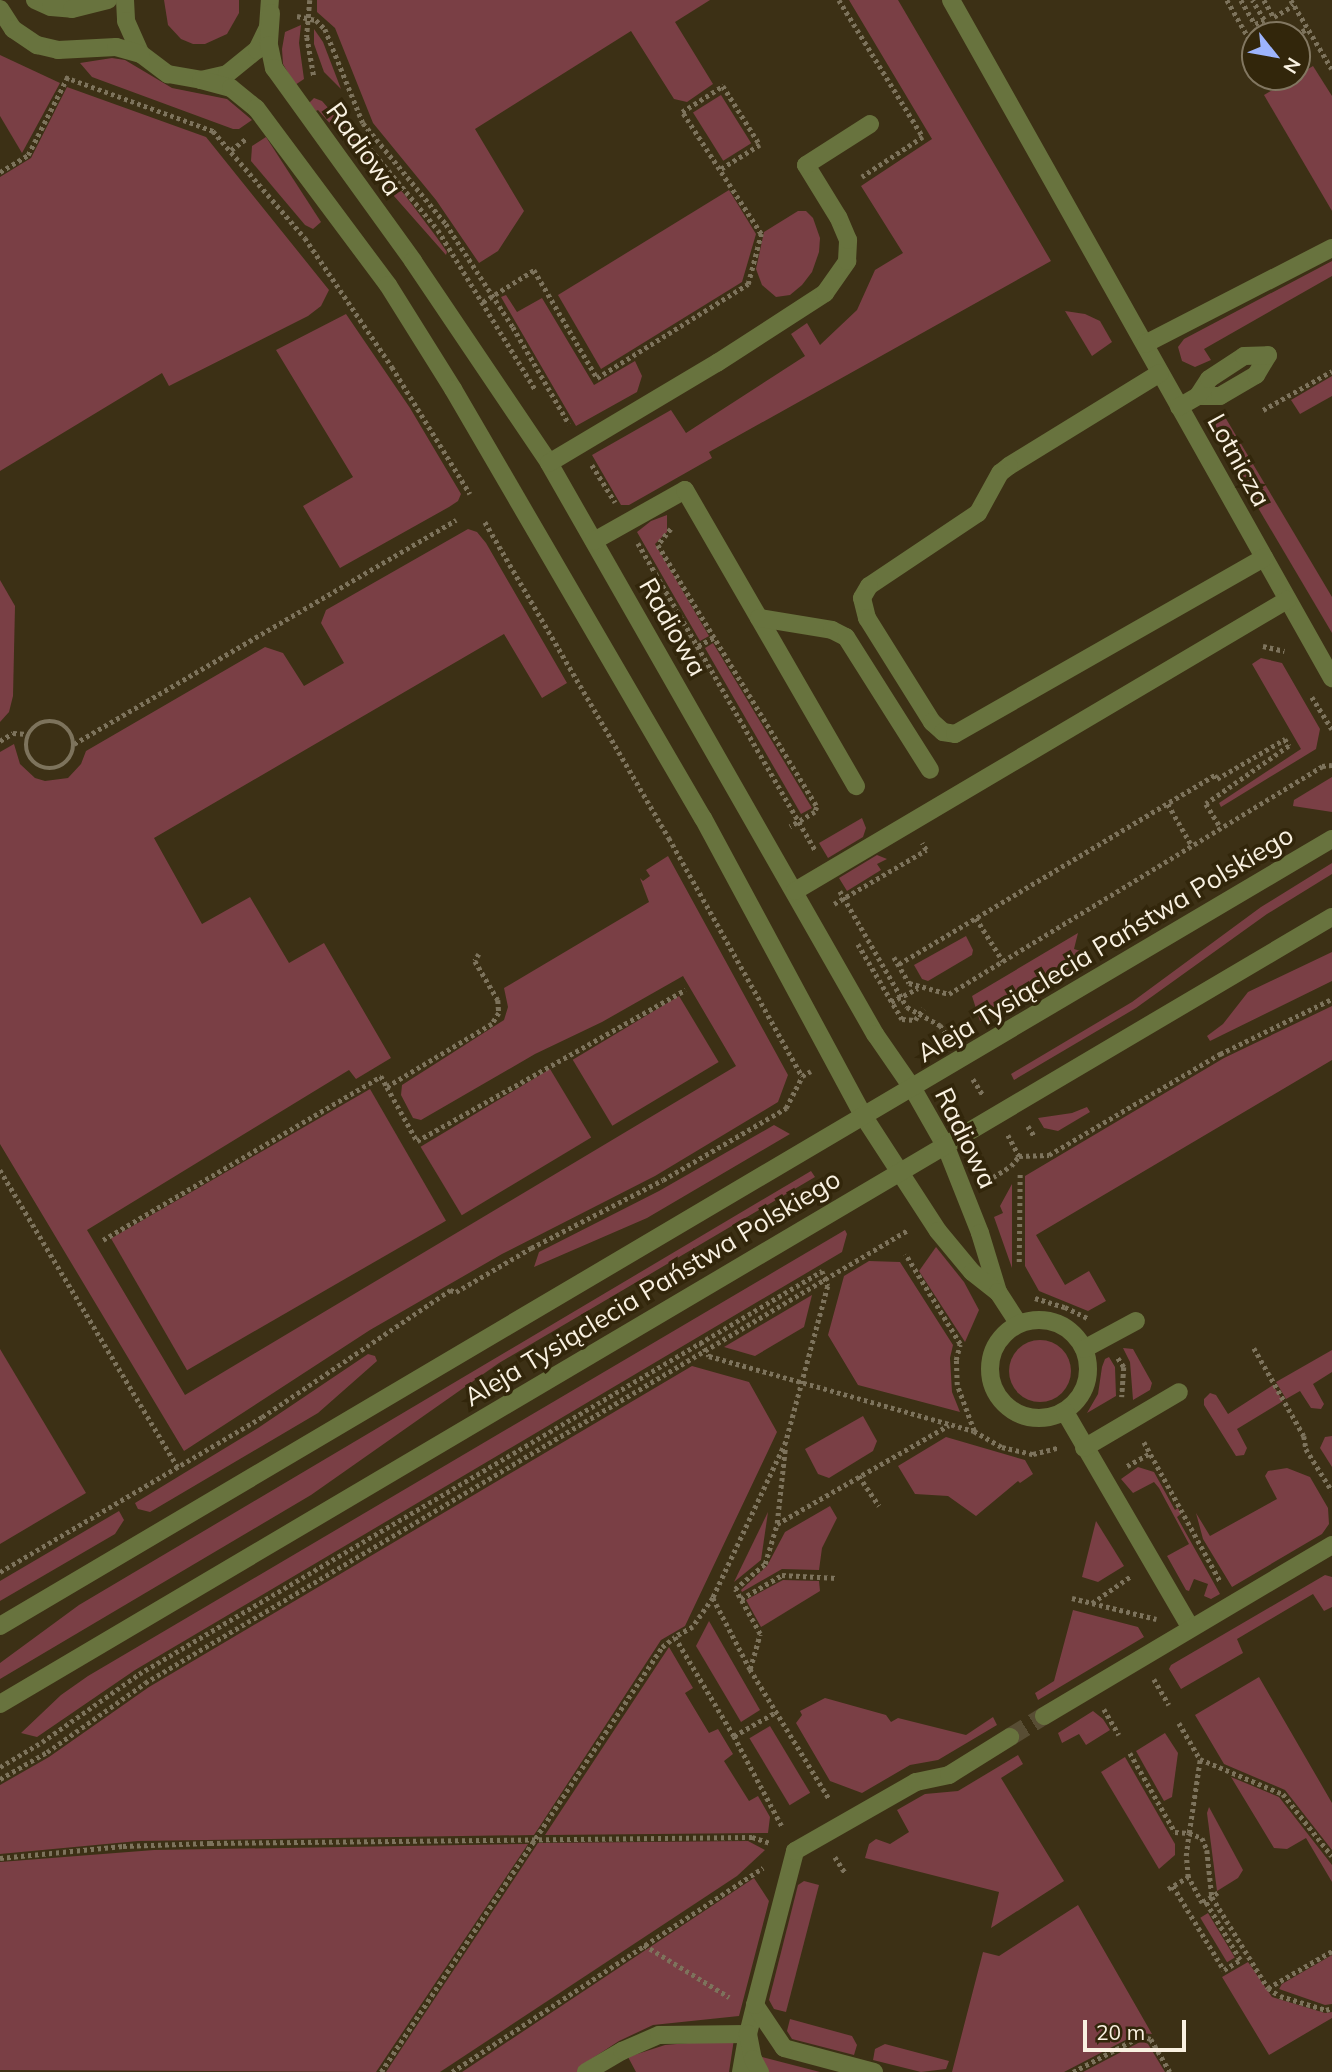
<!DOCTYPE html>
<html>
<head>
<meta charset="utf-8">
<style>
	body { margin:0 }
	#map { position:relative; width:1332px; height:2072px; overflow:hidden; background:#3c3015; font-family:Mulish,sans-serif }
	div>[style] { position:absolute }
	.green>* { inset:0; background:#7a3f45; transform-origin:0 0 }
	.round { border-radius:50% }
	.minor-tunnel>* { height:18px; margin-top:-9px; transform-origin:0; background:repeating-linear-gradient(90deg,#584d34 0 18px,transparent 0 27px) }
	.path>* { height:4.5px; margin-top:-2.25px; transform-origin:0; background:repeating-linear-gradient(90deg,#7d735c 0 3.5px,transparent 0 7px) }
	.path>.ring { margin:-2.25px; padding:0; box-sizing:content-box; background:none; border:4.5px solid #7d735c; border-radius:50% }
	.minor>* { height:18px; margin:-9px; padding:0 9px; transform-origin:9px; border-radius:9px; background:#68733e }
	.minor>.ring { margin:-9px; padding:0; box-sizing:content-box; background:none; border:18px solid #68733e; border-radius:50% }
	span { translate:-50% -50%; white-space:nowrap; text-align:center; line-height:1.15; -webkit-text-stroke:7px #32260b; paint-order:stroke }
	.street-label { font-size:26px; color:#f9f1e1 }
	.north { position:absolute; left:1241px; top:21px; width:70px; height:70px; box-sizing:border-box; background:#32260b; border:2px solid #827761; border-radius:50%; rotate:121deg; font-size:19px; font-weight:700; line-height:28px; text-align:center; color:#f9f1e1 }
	.north::after { content:''; display:block; margin:auto; width:24px; height:32px; background:#9db4fd; clip-path:polygon(50% 0,100% 100%,50% 72%,0 100%) }
	.scale { position:absolute; left:1083px; top:2020px; width:103px; height:32px; box-sizing:border-box; border:4px solid #f9f1e1; border-top:0; padding-left:9px; font-size:21px; line-height:24px; white-space:nowrap; color:#f9f1e1; -webkit-text-stroke:5px #32260b; paint-order:stroke }
</style>
</head>
<body>
<div id="map">
	<div class="green">
		<i style="clip-path:polygon(164px 0,239px 0,239px 13px,227px 34px,205px 44px,193px 44px,181px 39px,168px 25px)"></i>
		<i style="clip-path:polygon(317px 0,710px 0,675px 22px,713px 84px,687px 102px,674px 99px,631px 31px,475px 129px,524px 211px,498px 251px,479px 263px,436px 200px,373px 123px,335px 28px,317px 12px)"></i>
		<i style="clip-path:polygon(849px 0,898px 0,1051px 261px,709px 452px,712px 458px,629px 505px,621px 505px,592px 455px,671px 410px,686px 433px,805px 356px,791px 334px,807px 323px,820px 345px,857px 310px,875px 270px,903px 253px,861px 186px,932px 139px)"></i>
		<i style="clip-path:polygon(301px 25px,299px 43px,304px 79px,295px 85px,283px 64px,282px 49px,285px 32px)"></i>
		<i style="clip-path:polygon(314px 29px,323px 42px,341px 89px,324px 72px,314px 44px)"></i>
		<i style="clip-path:polygon(0 55px,60px 83px,22px 153px,0 116px)"></i>
		<i style="clip-path:polygon(112px 58px,125px 60px,172px 88px,227px 99px,252px 120px,239px 129px,233px 129px,92px 77px,80px 63px)"></i>
		<i style="clip-path:polygon(1313px 66px,1332px 96px,1332px 211px,1264px 95px)"></i>
		<i style="clip-path:polygon(67px 87px,206px 137px,329px 290px,321px 306px,308px 316px,169px 386px,162px 373px,0 471px,0 177px,31px 158px)"></i>
		<i style="left:721px;top:95px;width:57px;height:33px;rotate:58deg"></i>
		<i style="clip-path:polygon(314px 98px,322px 101px,404px 194px,435px 235px,447px 252px,446px 255px,318px 110px,316px 111px,309px 103px)"></i>
		<i style="clip-path:polygon(266px 137px,321px 222px,313px 229px,305px 225px,251px 161px,252px 146px)"></i>
		<i style="clip-path:polygon(729px 190px,756px 234px,742px 282px,601px 369px,558px 295px)"></i>
		<i style="clip-path:polygon(798px 211px,806px 211px,813px 218px,820px 238px,819px 252px,812px 272px,802px 285px,790px 295px,776px 297px,762px 285px,756px 269px,764px 232px)"></i>
		<i style="clip-path:polygon(1332px 261px,1332px 276px,1204px 349px,1211px 360px,1195px 367px,1182px 361px,1178px 347px,1184px 339px)"></i>
		<i style="clip-path:polygon(506px 295px,517px 312px,542px 298px,594px 385px,635px 361px,642px 376px,637px 392px,576px 426px,501px 297px)"></i>
		<i style="clip-path:polygon(1065px 311px,1085px 314px,1100px 321px,1112px 342px,1092px 356px)"></i>
		<i style="clip-path:polygon(346px 314px,410px 408px,461px 494px,458px 501px,449px 507px,340px 568px,303px 506px,353px 477px,276px 350px)"></i>
		<i style="clip-path:polygon(1332px 376px,1332px 396px,1300px 414px,1291px 400px)"></i>
		<i style="clip-path:polygon(1225px 417px,1332px 597px,1332px 633px,1215px 435px,1216px 423px)"></i>
		<i style="clip-path:polygon(667px 515px,667px 532px,655px 544px,709px 636px,700px 641px,637px 532px,651px 521px)"></i>
		<i style="clip-path:polygon(468px 529px,477px 532px,486px 543px,567px 683px,542px 698px,504px 634px,154px 838px,202px 924px,250px 897px,289px 963px,324px 943px,391px 1058px,356px 1079px,349px 1070px,87px 1230px,185px 1395px,736px 1066px,683px 976px,602px 1022px,535px 1054px,421px 1120px,413px 1118px,401px 1095px,402px 1085px,504px 1020px,508px 1007px,504px 988px,649px 902px,640px 878px,643px 881px,650px 876px,646px 870px,668px 856px,788px 1075px,778px 1102px,655px 1176px,502px 1254px,370px 1330px,184px 1451px,0 1144px,0 752px,14px 744px,20px 764px,35px 778px,45px 781px,68px 778px,81px 764px,86px 751px,265px 647px,283px 653px,304px 686px,344px 663px,321px 623px,326px 610px)"></i>
		<i style="clip-path:polygon(0 580px,15px 606px,13px 696px,9px 712px,0 722px)"></i>
		<i style="clip-path:polygon(713px 643px,812px 808px,801px 814px,705px 648px)"></i>
		<i style="clip-path:polygon(1261px 658px,1282px 663px,1320px 729px,1316px 749px,1221px 807px,1219px 803px,1301px 749px,1252px 664px)"></i>
		<i style="clip-path:polygon(1332px 777px,1332px 812px,1293px 806px,1294px 800px)"></i>
		<i style="clip-path:polygon(862px 818px,866px 828px,863px 837px,828px 858px,819px 843px)"></i>
		<i style="clip-path:polygon(877px 855px,887px 859px,877px 864px,881px 870px,847px 891px,839px 878px)"></i>
		<i style="clip-path:polygon(1332px 863px,1332px 874px,1267px 914px,1136px 1008px,1014px 1080px,1011px 1074px,1132px 1002px,1261px 907px)"></i>
		<i style="clip-path:polygon(1078px 933px,1074px 949px,1087px 953px,1088px 957px,980px 1021px,972px 996px)"></i>
		<i style="clip-path:polygon(966px 936px,973px 950px,972px 955px,928px 981px,922px 979px,914px 965px)"></i>
		<i style="clip-path:polygon(1332px 952px,1332px 981px,1210px 1041px,1207px 1036px,1223px 1024px,1248px 992px)"></i>
		<i style="left:679px;top:996px;width:77px;height:124px;rotate:59deg"></i>
		<i style="clip-path:polygon(1332px 1006px,1332px 1060px,1036px 1235px,1065px 1285px,1089px 1271px,1106px 1301px,1088px 1311px,1039px 1291px,1025px 1266px,1025px 1176px,1224px 1058px)"></i>
		<i style="left:550px;top:1069px;width:80px;height:151px;rotate:59deg"></i>
		<i style="left:370px;top:1089px;width:152px;height:299px;rotate:60deg"></i>
		<i style="clip-path:polygon(1087px 1107px,1090px 1112px,1058px 1131px,1044px 1128px,1038px 1118px,1072px 1113px)"></i>
		<i style="clip-path:polygon(774px 1125px,790px 1134px,647px 1218px,534px 1267px,539px 1252px,659px 1191px)"></i>
		<i style="clip-path:polygon(811px 1171px,815px 1177px,499px 1363px,311px 1495px,0 1679px,0 1663px,79px 1605px)"></i>
		<i style="clip-path:polygon(1012px 1184px,1012px 1268px,994px 1217px,1003px 1213px,1000px 1206px)"></i>
		<i style="clip-path:polygon(845px 1230px,847px 1234px,842px 1252px,135px 1670px,37px 1737px,21px 1733px,61px 1695px,88px 1676px)"></i>
		<i style="clip-path:polygon(936px 1247px,964px 1282px,979px 1310px,965px 1342px,919px 1271px)"></i>
		<i style="clip-path:polygon(869px 1261px,900px 1262px,953px 1345px,950px 1358px,952px 1392px,960px 1412px,858px 1385px,828px 1335px,844px 1276px)"></i>
		<i style="clip-path:polygon(812px 1295px,804px 1327px,755px 1356px,724px 1347px)"></i>
		<i class="round" style="left:1009px;top:1340px;width:62px;height:62px"></i>
		<i style="clip-path:polygon(1123px 1348px,1133px 1349px,1152px 1383px,1150px 1390px,1133px 1400px,1130px 1362px)"></i>
		<i style="clip-path:polygon(0 1349px,86px 1493px,0 1544px)"></i>
		<i style="clip-path:polygon(1332px 1350px,1332px 1372px,1313px 1384px,1324px 1404px,1321px 1409px,1311px 1408px,1300px 1391px,1286px 1399px,1276px 1382px)"></i>
		<i style="clip-path:polygon(368px 1354px,375px 1356px,377px 1361px,318px 1413px,150px 1512px,138px 1509px,135px 1503px,258px 1428px)"></i>
		<i style="clip-path:polygon(1109px 1357px,1115px 1367px,1116px 1396px,1087px 1413px,1098px 1394px,1102px 1367px,1105px 1359px)"></i>
		<i style="clip-path:polygon(692px 1366px,749px 1382px,777px 1432px,685px 1626px,661px 1640px,534px 1835px,138px 1841px,0 1854px,0 1785px,49px 1757px,149px 1687px)"></i>
		<i style="clip-path:polygon(1273px 1385px,1283px 1401px,1237px 1429px,1247px 1448px,1244px 1455px,1236px 1456px,1204px 1405px,1204px 1399px,1210px 1393px,1216px 1395px,1228px 1414px)"></i>
		<i style="clip-path:polygon(863px 1416px,877px 1441px,873px 1451px,829px 1478px,818px 1474px,805px 1449px)"></i>
		<i style="clip-path:polygon(1332px 1436px,1332px 1467px,1320px 1448px,1325px 1437px)"></i>
		<i style="clip-path:polygon(946px 1437px,1025px 1460px,1033px 1474px,1020px 1483px,1018px 1481px,976px 1516px,948px 1496px,915px 1494px,898px 1466px)"></i>
		<i style="clip-path:polygon(1138px 1467px,1154px 1472px,1175px 1510px,1178px 1508px,1181px 1514px,1177px 1517px,1220px 1594px,1211px 1599px,1204px 1596px,1208px 1584px,1194px 1579px,1189px 1591px,1186px 1590px,1167px 1556px,1189px 1544px,1159px 1488px,1154px 1482px,1133px 1493px,1121px 1479px)"></i>
		<i style="clip-path:polygon(1287px 1468px,1310px 1477px,1328px 1508px,1329px 1524px,1322px 1534px,1232px 1587px,1203px 1539px,1196px 1513px,1210px 1536px,1277px 1499px,1265px 1476px,1268px 1471px)"></i>
		<i style="clip-path:polygon(830px 1506px,837px 1518px,822px 1548px,819px 1570px,782px 1569px,742px 1592px,741px 1590px,767px 1566px,785px 1532px)"></i>
		<i style="clip-path:polygon(119px 1511px,124px 1520px,115px 1534px,0 1601px,0 1581px)"></i>
		<i style="clip-path:polygon(768px 1512px,761px 1560px,734px 1582px)"></i>
		<i style="clip-path:polygon(1096px 1521px,1124px 1566px,1098px 1582px,1082px 1577px)"></i>
		<i style="clip-path:polygon(1325px 1575px,1332px 1577px,1332px 1607px,1324px 1611px,1313px 1594px,1237px 1639px,1243px 1653px,1181px 1689px,1169px 1669px,1171px 1665px)"></i>
		<i style="clip-path:polygon(783px 1580px,819px 1581px,820px 1591px,761px 1627px,746px 1600px)"></i>
		<i style="clip-path:polygon(1073px 1610px,1138px 1627px,1144px 1637px,1038px 1700px,1035px 1693px,1054px 1681px)"></i>
		<i style="clip-path:polygon(709px 1621px,760px 1710px,741px 1722px,696px 1646px)"></i>
		<i style="clip-path:polygon(669px 1647px,693px 1688px,685px 1693px,709px 1733px,718px 1729px,733px 1754px,724px 1761px,749px 1801px,758px 1796px,770px 1817px,768px 1833px,545px 1835px)"></i>
		<i style="clip-path:polygon(1259px 1677px,1332px 1803px,1332px 1850px,1285px 1790px,1224px 1764px,1195px 1715px)"></i>
		<i style="clip-path:polygon(825px 1698px,886px 1715px,891px 1722px,898px 1718px,966px 1735px,993px 1717px,997px 1725px,938px 1760px,910px 1765px,862px 1793px,830px 1781px,796px 1723px,802px 1715px,800px 1711px)"></i>
		<i style="clip-path:polygon(1093px 1711px,1103px 1719px,1110px 1730px,1086px 1745px,1079px 1734px,1062px 1743px,1058px 1733px)"></i>
		<i style="left:770px;top:1726px;width:78px;height:24px;rotate:59deg"></i>
		<i style="clip-path:polygon(1165px 1733px,1178px 1753px,1172px 1797px,1164px 1801px,1136px 1751px)"></i>
		<i style="clip-path:polygon(1018px 1755px,1023px 1764px,1001px 1778px,1064px 1881px,991px 1928px,999px 1892px,865px 1858px,869px 1844px,876px 1839px,890px 1844px,909px 1832px,897px 1810px,925px 1794px,958px 1791px)"></i>
		<i style="clip-path:polygon(1125px 1757px,1175px 1844px,1175px 1855px,1159px 1869px,1101px 1772px)"></i>
		<i style="clip-path:polygon(1231px 1777px,1279px 1797px,1332px 1865px,1332px 1882px,1306px 1838px,1287px 1849px,1274px 1848px)"></i>
		<i style="clip-path:polygon(1209px 1807px,1243px 1870px,1238px 1878px,1217px 1891px,1207px 1813px)"></i>
		<i style="clip-path:polygon(748px 1841px,765px 1850px,737px 1876px,440px 2072px,386px 2072px,538px 1843px)"></i>
		<i style="clip-path:polygon(528px 1844px,376px 2072px,0 2070px,0 1862px,154px 1850px)"></i>
		<i style="clip-path:polygon(754px 1878px,769px 1901px,739px 2016px,653px 2025px,619px 2041px,579px 2067px,578px 2072px,462px 2072px)"></i>
		<i style="clip-path:polygon(804px 1881px,819px 1885px,786px 2012px,774px 2009px,769px 2000px,798px 1885px)"></i>
		<i style="clip-path:polygon(1078px 1905px,1152px 2034px,1139px 2033px,1064px 2072px,952px 2072px,983px 1952px,999px 1956px)"></i>
		<i style="left:1208px;top:1913px;width:52px;height:9px;rotate:59deg"></i>
		<i style="clip-path:polygon(1332px 1955px,1332px 2004px,1325px 2005px,1279px 1989px,1282px 1984px)"></i>
		<i style="clip-path:polygon(1248px 1962px,1272px 1997px,1325px 2013px,1332px 2012px,1332px 2018px,1269px 2055px,1222px 1977px)"></i>
		<i style="clip-path:polygon(790px 2019px,852px 2036px,857px 2045px,854px 2055px,792px 2039px,787px 2031px)"></i>
		<i style="clip-path:polygon(734px 2039px,729px 2072px,636px 2072px,628px 2057px,665px 2045px)"></i>
		<i style="clip-path:polygon(1142px 2041px,1148px 2044px,1165px 2072px,1083px 2072px)"></i>
		<i style="clip-path:polygon(885px 2044px,949px 2061px,946px 2069px,921px 2072px,873px 2060px,875px 2049px)"></i>
		<i style="clip-path:polygon(758px 2056px,820px 2072px,767px 2072px)"></i>
	</div>
	<div class="minor-tunnel">
		<i style="left:1010px;top:1737px;width:40px;rotate:-32deg"></i>
	</div>
	<div class="path">
		<i style="left:310px;top:0;width:37px;rotate:95deg"></i>
		<i style="left:307px;top:37px;width:40px;rotate:80deg"></i>
		<i style="left:839px;top:0;width:161px;rotate:58.5deg"></i>
		<i style="left:923px;top:137px;width:73px;rotate:146.7deg"></i>
		<i style="left:1227px;top:0;width:56px;rotate:60.3deg"></i>
		<i style="left:1241px;top:0;width:28px;rotate:60deg"></i>
		<i style="left:1255px;top:24px;width:10px;rotate:-24deg"></i>
		<i style="left:1264px;top:20px;width:23px;rotate:-121deg"></i>
		<i style="left:1264px;top:0;width:20px;rotate:60deg"></i>
		<i style="left:1274px;top:17px;width:23px;rotate:-31deg"></i>
		<i style="left:1291px;top:0;width:80px;rotate:59.3deg"></i>
		<i style="left:297px;top:16px;width:19px;rotate:12deg"></i>
		<i style="left:316px;top:20px;width:13px;rotate:45deg"></i>
		<i style="left:325px;top:29px;width:101px;rotate:68deg"></i>
		<i style="left:363px;top:123px;width:131px;rotate:50.6deg"></i>
		<i style="left:446px;top:224px;width:123px;rotate:57deg"></i>
		<i style="left:513px;top:327px;width:112px;rotate:60deg"></i>
		<i style="left:1296px;top:35px;width:14px;rotate:-30deg"></i>
		<i style="left:1247px;top:65px;width:9px;rotate:-32deg"></i>
		<i style="left:65px;top:77px;width:158px;rotate:20deg"></i>
		<i style="left:213px;top:131px;width:141px;rotate:49.3deg"></i>
		<i style="left:305px;top:238px;width:156px;rotate:56deg"></i>
		<i style="left:392px;top:367px;width:149px;rotate:58.4deg"></i>
		<i style="left:357px;top:133px;width:126px;rotate:50.1deg"></i>
		<i style="left:438px;top:230px;width:186px;rotate:58.6deg"></i>
		<i style="left:231px;top:150px;width:20px;rotate:-37deg"></i>
		<i style="left:0;top:172px;width:33px;rotate:-31deg"></i>
		<i style="left:28px;top:155px;width:89px;rotate:-63.1deg"></i>
		<i style="left:483px;top:302px;width:60px;rotate:-32.1deg"></i>
		<i style="left:534px;top:270px;width:125px;rotate:59.7deg"></i>
		<i style="left:597px;top:378px;width:178px;rotate:-31.9deg"></i>
		<i style="left:748px;top:284px;width:52px;rotate:-75.4deg"></i>
		<i style="left:761px;top:234px;width:145px;rotate:-122.9deg"></i>
		<i style="left:682px;top:112px;width:49px;rotate:-32.4deg"></i>
		<i style="left:723px;top:86px;width:70px;rotate:57.9deg"></i>
		<i style="left:760px;top:145px;width:47px;rotate:148deg"></i>
		<i style="left:1263px;top:410px;width:79px;rotate:-29.5deg"></i>
		<i style="left:592px;top:465px;width:44px;rotate:58.1deg"></i>
		<i style="left:485px;top:522px;width:366px;rotate:59.8deg"></i>
		<i style="left:669px;top:838px;width:273px;rotate:60.8deg"></i>
		<i style="left:671px;top:529px;width:21px;rotate:129deg"></i>
		<i style="left:658px;top:545px;width:306px;rotate:58.7deg"></i>
		<i style="left:817px;top:807px;width:5px;rotate:112deg"></i>
		<i style="left:815px;top:812px;width:29px;rotate:149deg"></i>
		<i style="left:638px;top:543px;width:356px;rotate:60deg"></i>
		<i style="left:698px;top:646px;width:19px;rotate:-28deg"></i>
		<i style="left:1263px;top:646px;width:22px;rotate:13deg"></i>
		<i style="left:1312px;top:697px;width:38px;rotate:58deg"></i>
		<i class="ring" style="left:26px;top:721px;width:43.5px;height:43.5px"></i>
		<i style="left:0;top:741px;width:15px;rotate:-32deg"></i>
		<i style="left:13px;top:733px;width:15px;rotate:4deg"></i>
		<i style="left:74px;top:744px;width:443px;rotate:-30.4deg"></i>
		<i style="left:1168px;top:804px;width:48px;rotate:60.3deg"></i>
		<i style="left:840px;top:891px;width:134px;rotate:60deg"></i>
		<i style="left:907px;top:1007px;width:38px;rotate:29deg"></i>
		<i style="left:940px;top:1025px;width:12px;rotate:55deg"></i>
		<i style="left:834px;top:904px;width:107px;rotate:-30.4deg"></i>
		<i style="left:926px;top:850px;width:8px;rotate:-120deg"></i>
		<i style="left:976px;top:918px;width:51px;rotate:57.9deg"></i>
		<i style="left:858px;top:944px;width:87px;rotate:59.6deg"></i>
		<i style="left:902px;top:1019px;width:13px;rotate:4deg"></i>
		<i style="left:915px;top:1020px;width:14px;rotate:-54deg"></i>
		<i style="left:479px;top:954px;width:8px;rotate:120deg"></i>
		<i style="left:475px;top:961px;width:45px;rotate:59.5deg"></i>
		<i style="left:498px;top:1000px;width:13px;rotate:86deg"></i>
		<i style="left:499px;top:1013px;width:13px;rotate:122deg"></i>
		<i style="left:492px;top:1024px;width:122px;rotate:149deg"></i>
		<i style="left:387px;top:1087px;width:62px;rotate:60.9deg"></i>
		<i style="left:417px;top:1141px;width:308px;rotate:-29.4deg"></i>
		<i style="left:894px;top:957px;width:30px;rotate:60deg"></i>
		<i style="left:909px;top:983px;width:41px;rotate:15.4deg"></i>
		<i style="left:949px;top:994px;width:437px;rotate:-31.4deg"></i>
		<i style="left:1322px;top:766px;width:10px;rotate:-6deg"></i>
		<i style="left:899px;top:964px;width:368px;rotate:-30.9deg"></i>
		<i style="left:1215px;top:775px;width:4px;rotate:63deg"></i>
		<i style="left:1217px;top:779px;width:79px;rotate:-30.5deg"></i>
		<i style="left:1285px;top:739px;width:8px;rotate:60deg"></i>
		<i style="left:1289px;top:746px;width:101px;rotate:145.1deg"></i>
		<i style="left:1206px;top:804px;width:28px;rotate:58deg"></i>
		<i style="left:891px;top:1002px;width:30px;rotate:-27deg"></i>
		<i style="left:973px;top:1079px;width:19px;rotate:58deg"></i>
		<i style="left:1028px;top:1126px;width:13px;rotate:58deg"></i>
		<i style="left:1008px;top:1135px;width:24px;rotate:62deg"></i>
		<i style="left:1019px;top:1156px;width:30px;rotate:-2deg"></i>
		<i style="left:1049px;top:1155px;width:199px;rotate:-30.6deg"></i>
		<i style="left:1220px;top:1054px;width:125px;rotate:-26.2deg"></i>
		<i style="left:0;top:1170px;width:346px;rotate:59.1deg"></i>
		<i style="left:987px;top:1181px;width:28px;rotate:-32deg"></i>
		<i style="left:1011px;top:1166px;width:13px;rotate:-51deg"></i>
		<i style="left:103px;top:1240px;width:323px;rotate:-30.5deg"></i>
		<i style="left:381px;top:1076px;width:13px;rotate:61deg"></i>
		<i style="left:1019px;top:1262px;width:90px;rotate:-89.4deg"></i>
		<i style="left:1035px;top:1298px;width:31px;rotate:17deg"></i>
		<i style="left:1065px;top:1307px;width:25px;rotate:26deg"></i>
		<i style="left:701px;top:1342px;width:16px;rotate:60deg"></i>
		<i style="left:709px;top:1356px;width:275px;rotate:15.8deg"></i>
		<i style="left:974px;top:1431px;width:49px;rotate:-110.3deg"></i>
		<i style="left:957px;top:1385px;width:25px;rotate:-92deg"></i>
		<i style="left:956px;top:1360px;width:16px;rotate:-76deg"></i>
		<i style="left:960px;top:1344px;width:105px;rotate:-121.4deg"></i>
		<i style="left:1254px;top:1348px;width:101px;rotate:60.4deg"></i>
		<i style="left:1304px;top:1436px;width:13px;rotate:81deg"></i>
		<i style="left:1306px;top:1449px;width:49px;rotate:58.2deg"></i>
		<i style="left:1118px;top:1358px;width:11px;rotate:56deg"></i>
		<i style="left:1124px;top:1367px;width:30px;rotate:94deg"></i>
		<i style="left:974px;top:1431px;width:32px;rotate:30deg"></i>
		<i style="left:1002px;top:1447px;width:32px;rotate:13deg"></i>
		<i style="left:1033px;top:1454px;width:25px;rotate:-14deg"></i>
		<i style="left:1144px;top:1442px;width:158px;rotate:61.3deg"></i>
		<i style="left:1127px;top:1466px;width:26px;rotate:-29deg"></i>
		<i style="left:859px;top:1476px;width:36px;rotate:56deg"></i>
		<i style="left:777px;top:1523px;width:74px;rotate:-83.8deg"></i>
		<i style="left:0;top:1572px;width:304px;rotate:-30.6deg"></i>
		<i style="left:262px;top:1417px;width:227px;rotate:-34deg"></i>
		<i style="left:450px;top:1290px;width:6px;rotate:18deg"></i>
		<i style="left:456px;top:1292px;width:87px;rotate:-30.4deg"></i>
		<i style="left:531px;top:1248px;width:148px;rotate:-27.3deg"></i>
		<i style="left:663px;top:1180px;width:143px;rotate:-30.3deg"></i>
		<i style="left:786px;top:1108px;width:36px;rotate:-63deg"></i>
		<i style="left:802px;top:1076px;width:10px;rotate:-29deg"></i>
		<i style="left:713px;top:1598px;width:80px;rotate:62.5deg"></i>
		<i style="left:750px;top:1669px;width:153px;rotate:58.6deg"></i>
		<i style="left:1072px;top:1598px;width:87px;rotate:14deg"></i>
		<i style="left:741px;top:1599px;width:48px;rotate:-30.3deg"></i>
		<i style="left:782px;top:1575px;width:55px;rotate:3.1deg"></i>
		<i style="left:1092px;top:1603px;width:47px;rotate:-34.7deg"></i>
		<i style="left:750px;top:1669px;width:36px;rotate:-74deg"></i>
		<i style="left:760px;top:1634px;width:51px;rotate:-119.1deg"></i>
		<i style="left:735px;top:1589px;width:39px;rotate:-40deg"></i>
		<i style="left:765px;top:1564px;width:42px;rotate:-73.3deg"></i>
		<i style="left:777px;top:1524px;width:198px;rotate:-29.9deg"></i>
		<i style="left:1154px;top:1679px;width:30px;rotate:60deg"></i>
		<i style="left:1104px;top:1709px;width:30px;rotate:60deg"></i>
		<i style="left:1179px;top:1723px;width:42px;rotate:59.7deg"></i>
		<i style="left:1200px;top:1759px;width:90px;rotate:22.9deg"></i>
		<i style="left:1283px;top:1794px;width:79px;rotate:51.7deg"></i>
		<i style="left:734px;top:1736px;width:48px;rotate:-29.7deg"></i>
		<i style="left:1130px;top:1753px;width:91px;rotate:60.3deg"></i>
		<i style="left:1175px;top:1832px;width:14px;rotate:4deg"></i>
		<i style="left:1189px;top:1833px;width:14px;rotate:21deg"></i>
		<i style="left:1202px;top:1838px;width:13px;rotate:67deg"></i>
		<i style="left:1207px;top:1850px;width:47px;rotate:83.9deg"></i>
		<i style="left:1212px;top:1897px;width:12px;rotate:149deg"></i>
		<i style="left:1202px;top:1903px;width:30px;rotate:-118deg"></i>
		<i style="left:1188px;top:1877px;width:21px;rotate:-95deg"></i>
		<i style="left:1186px;top:1856px;width:23px;rotate:-83deg"></i>
		<i style="left:1189px;top:1833px;width:75px;rotate:-81.5deg"></i>
		<i style="left:0;top:1767px;width:49px;rotate:-30.8deg"></i>
		<i style="left:42px;top:1742px;width:118px;rotate:-35deg"></i>
		<i style="left:139px;top:1674px;width:793px;rotate:-30.54deg"></i>
		<i style="left:822px;top:1271px;width:16px;rotate:68deg"></i>
		<i style="left:828px;top:1286px;width:162px;rotate:105.1deg"></i>
		<i style="left:786px;top:1442px;width:172px;rotate:115.1deg"></i>
		<i style="left:713px;top:1598px;width:35px;rotate:125deg"></i>
		<i style="left:693px;top:1627px;width:21px;rotate:151deg"></i>
		<i style="left:675px;top:1637px;width:115px;rotate:59.2deg"></i>
		<i style="left:734px;top:1736px;width:104px;rotate:62deg"></i>
		<i style="left:0;top:1779px;width:54px;rotate:-29.9deg"></i>
		<i style="left:47px;top:1752px;width:120px;rotate:-35.1deg"></i>
		<i style="left:145px;top:1683px;width:887px;rotate:-30.7deg"></i>
		<i style="left:835px;top:1857px;width:20px;rotate:57deg"></i>
		<i style="left:0;top:1858px;width:124px;rotate:-5.6deg"></i>
		<i style="left:123px;top:1846px;width:87px;rotate:-2deg"></i>
		<i style="left:210px;top:1843px;width:542px;rotate:-0.63deg"></i>
		<i style="left:752px;top:1837px;width:19px;rotate:18deg"></i>
		<i style="left:1173px;top:1886px;width:98px;rotate:58.7deg"></i>
		<i style="left:1224px;top:1970px;width:19px;rotate:-32deg"></i>
		<i style="left:1240px;top:1960px;width:69px;rotate:-120.7deg"></i>
		<i style="left:1168px;top:1889px;width:23px;rotate:-31deg"></i>
		<i style="left:1218px;top:1893px;width:7px;rotate:146deg"></i>
		<i style="left:1212px;top:1897px;width:107px;rotate:58.4deg"></i>
		<i style="left:1268px;top:1988px;width:74px;rotate:-30deg"></i>
		<i style="left:644px;top:1945px;width:100px;rotate:31.5deg"></i>
		<i style="left:1268px;top:1988px;width:14px;rotate:34deg"></i>
		<i style="left:1280px;top:1996px;width:48px;rotate:16.9deg"></i>
		<i style="left:1326px;top:2010px;width:6px;rotate:-18deg"></i>
		<i style="left:381px;top:2072px;width:509px;rotate:-56.53deg"></i>
		<i style="left:662px;top:1647px;width:16px;rotate:-38deg"></i>
		<i style="left:452px;top:2072px;width:372px;rotate:-33.3deg"></i>
		<i style="left:1073px;top:2072px;width:77px;rotate:-27.9deg"></i>
		<i style="left:1141px;top:2036px;width:10px;rotate:17deg"></i>
		<i style="left:1151px;top:2039px;width:38px;rotate:60deg"></i>
	</div>
	<div class="minor">
		<i style="left:35px;top:0;width:17px;rotate:24deg"></i>
		<i style="left:51px;top:7px;width:21px;rotate:5deg"></i>
		<i style="left:72px;top:9px;width:37px;rotate:-14deg"></i>
		<i style="left:125px;top:0;width:21px;rotate:87deg"></i>
		<i style="left:126px;top:21px;width:36px;rotate:66deg"></i>
		<i style="left:141px;top:54px;width:34px;rotate:37deg"></i>
		<i style="left:168px;top:74px;width:34px;rotate:10deg"></i>
		<i style="left:201px;top:80px;width:27px;rotate:-13deg"></i>
		<i style="left:227px;top:74px;width:38px;rotate:-39deg"></i>
		<i style="left:257px;top:50px;width:25px;rotate:-64deg"></i>
		<i style="left:268px;top:27px;width:27px;rotate:-86deg"></i>
		<i style="left:951px;top:0;width:778px;rotate:60.67deg"></i>
		<i style="left:0;top:9px;width:24px;rotate:57deg"></i>
		<i style="left:13px;top:29px;width:29px;rotate:34deg"></i>
		<i style="left:37px;top:45px;width:22px;rotate:13deg"></i>
		<i style="left:58px;top:50px;width:58px;rotate:-3deg"></i>
		<i style="left:116px;top:47px;width:26px;rotate:16deg"></i>
		<i style="left:271px;top:13px;width:32px;rotate:94deg"></i>
		<i style="left:269px;top:45px;width:24px;rotate:78deg"></i>
		<i style="left:274px;top:68px;width:238px;rotate:54.2deg"></i>
		<i style="left:413px;top:261px;width:244px;rotate:56deg"></i>
		<i style="left:549px;top:463px;width:658px;rotate:60.28deg"></i>
		<i style="left:875px;top:1034px;width:67px;rotate:55.4deg"></i>
		<i style="left:913px;top:1089px;width:67px;rotate:60.4deg"></i>
		<i style="left:946px;top:1147px;width:92px;rotate:68.4deg"></i>
		<i style="left:980px;top:1233px;width:62px;rotate:73deg"></i>
		<i style="left:201px;top:80px;width:31px;rotate:15deg"></i>
		<i style="left:231px;top:88px;width:32px;rotate:39deg"></i>
		<i style="left:256px;top:108px;width:221px;rotate:53.3deg"></i>
		<i style="left:388px;top:285px;width:123px;rotate:58deg"></i>
		<i style="left:453px;top:389px;width:497px;rotate:59.8deg"></i>
		<i style="left:703px;top:818px;width:340px;rotate:61.7deg"></i>
		<i style="left:864px;top:1117px;width:136px;rotate:57deg"></i>
		<i style="left:938px;top:1231px;width:53px;rotate:50.3deg"></i>
		<i style="left:972px;top:1272px;width:33px;rotate:38deg"></i>
		<i style="left:998px;top:1292px;width:38px;rotate:57deg"></i>
		<i style="left:1145px;top:344px;width:210px;rotate:-27.2deg"></i>
		<i style="left:1160px;top:373px;width:177px;rotate:148.4deg"></i>
		<i style="left:1009px;top:466px;width:11px;rotate:142deg"></i>
		<i style="left:1000px;top:473px;width:46px;rotate:118.8deg"></i>
		<i style="left:978px;top:513px;width:131px;rotate:146.2deg"></i>
		<i style="left:869px;top:586px;width:14px;rotate:120deg"></i>
		<i style="left:862px;top:598px;width:21px;rotate:76deg"></i>
		<i style="left:867px;top:618px;width:123px;rotate:58deg"></i>
		<i style="left:932px;top:722px;width:15px;rotate:42deg"></i>
		<i style="left:943px;top:732px;width:12px;rotate:9deg"></i>
		<i style="left:955px;top:734px;width:356px;rotate:-29.7deg"></i>
		<i style="left:1198px;top:396px;width:22px"></i>
		<i style="left:1220px;top:396px;width:42px;rotate:-30.3deg"></i>
		<i style="left:1256px;top:375px;width:23px;rotate:-59deg"></i>
		<i style="left:1179px;top:407px;width:22px;rotate:-30deg"></i>
		<i style="left:1198px;top:396px;width:20px;rotate:-57deg"></i>
		<i style="left:1209px;top:379px;width:42px;rotate:-33.3deg"></i>
		<i style="left:1244px;top:356px;width:24px;rotate:-2deg"></i>
		<i style="left:549px;top:463px;width:196px;rotate:-30.8deg"></i>
		<i style="left:717px;top:363px;width:129px;rotate:-32.9deg"></i>
		<i style="left:825px;top:293px;width:39px;rotate:-55deg"></i>
		<i style="left:847px;top:261px;width:21px;rotate:-87deg"></i>
		<i style="left:848px;top:240px;width:25px;rotate:-113deg"></i>
		<i style="left:838px;top:217px;width:61px;rotate:-121.6deg"></i>
		<i style="left:806px;top:165px;width:76px;rotate:-32.6deg"></i>
		<i style="left:594px;top:541px;width:104px;rotate:-29.3deg"></i>
		<i style="left:685px;top:490px;width:342px;rotate:60deg"></i>
		<i style="left:759px;top:618px;width:74px;rotate:9.3deg"></i>
		<i style="left:832px;top:630px;width:16px;rotate:27deg"></i>
		<i style="left:846px;top:637px;width:157px;rotate:57.7deg"></i>
		<i style="left:795px;top:891px;width:572px;rotate:-30.6deg"></i>
		<i class="ring" style="left:990px;top:1320px;width:80px;height:80px"></i>
		<i style="left:1084px;top:1349px;width:59px;rotate:-28.3deg"></i>
		<i style="left:1065px;top:1412px;width:249px;rotate:59.8deg"></i>
		<i style="left:1084px;top:1448px;width:110px;rotate:-30.5deg"></i>
		<i style="left:0;top:1626px;width:1547px;rotate:-30.58deg"></i>
		<i style="left:0;top:1704px;width:1547px;rotate:-30.58deg"></i>
		<i style="left:1044px;top:1716px;width:335px;rotate:-30.7deg"></i>
		<i style="left:586px;top:2072px;width:42px;rotate:-30.3deg"></i>
		<i style="left:622px;top:2051px;width:40px;rotate:-23.4deg"></i>
		<i style="left:659px;top:2035px;width:89px;rotate:-0.6deg"></i>
		<i style="left:748px;top:2034px;width:30px;rotate:-76deg"></i>
		<i style="left:741px;top:2072px;width:39px;rotate:-80deg"></i>
		<i style="left:748px;top:2034px;width:25px;rotate:79deg"></i>
		<i style="left:753px;top:2059px;width:15px;rotate:62deg"></i>
		<i style="left:874px;top:2072px;width:93px;rotate:-165.1deg"></i>
		<i style="left:784px;top:2048px;width:52px;rotate:-124deg"></i>
		<i style="left:755px;top:2005px;width:159px;rotate:-75.4deg"></i>
		<i style="left:795px;top:1851px;width:139px;rotate:-29.7deg"></i>
		<i style="left:916px;top:1782px;width:34px;rotate:-12deg"></i>
		<i style="left:949px;top:1775px;width:72px;rotate:-31.9deg"></i>
	</div>
	<div class="street-label">
		<span style="left:364px;top:149px;rotate:54deg">Radiowa</span>
		<span style="left:1239px;top:460px;rotate:61deg">Lotnicza</span>
		<span style="left:673px;top:627px;rotate:60deg">Radiowa</span>
		<span style="left:1105px;top:944px;rotate:-31deg">Aleja Tysiąclecia Państwa Polskiego</span>
		<span style="left:966px;top:1138px;rotate:64deg">Radiowa</span>
		<span style="left:652px;top:1288px;rotate:-31deg">Aleja Tysiąclecia Państwa Polskiego</span>
	</div>
	<div class="north">N</div>
	<div class="scale">20 m</div>
</div>
</body>
</html>
